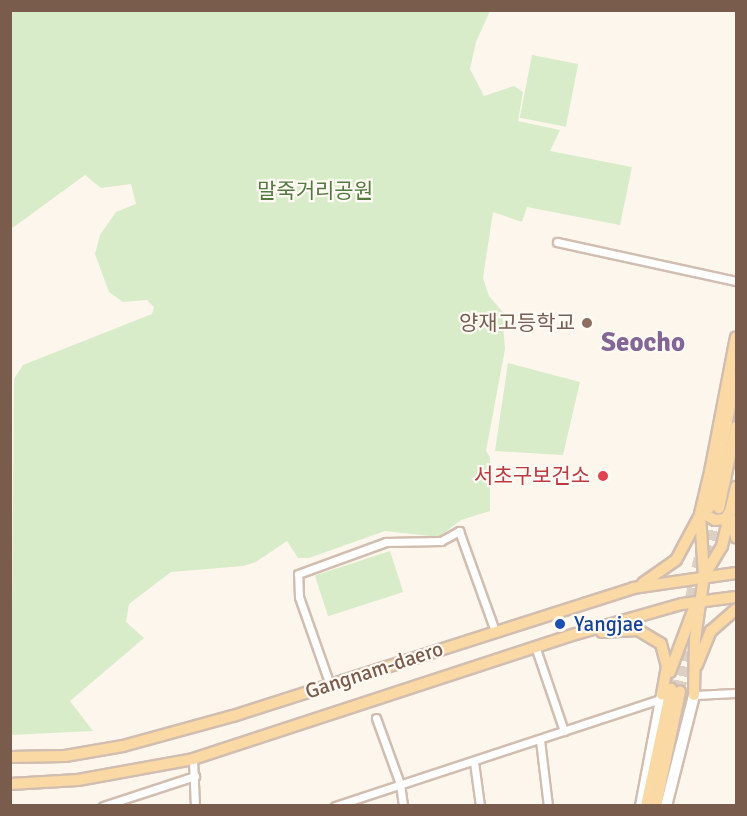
<!DOCTYPE html>
<html>
<head>
<meta charset="utf-8">
<style>
	body { margin:0 }
	#map { position:relative; width:747px; height:816px; overflow:hidden; background:#fdf6ec; font-family:Signika,"Noto Sans KR",sans-serif }
	div>[style] { position:absolute }
	.green>* { inset:0; background:#d8ecc9; transform-origin:0 0 }
	.primary-tunnel>* { height:10px; margin-top:-5px; transform-origin:0; background:repeating-linear-gradient(90deg,#dcd0c4 0 10px,transparent 0 15px) }
	.roads { filter:drop-shadow(2px 0 #d1beb0) drop-shadow(-2px 0 #d1beb0) drop-shadow(0 2px #d1beb0) drop-shadow(0 -2px #d1beb0) }
	.minor>* { height:7px; margin:-3.5px; padding:0 3.5px; transform-origin:3.5px; border-radius:3.5px; background:#fff }
	.secondary>* { height:10px; margin:-5px; padding:0 5px; transform-origin:5px; border-radius:5px; background:#fff }
	.primary>* { height:10px; margin:-5px; padding:0 5px; transform-origin:5px; border-radius:5px; background:#fbd9a5 }
	.dots>* { width:16px; height:16px; translate:-50% -50%; box-sizing:border-box; border:3px solid #fffaf3; border-radius:50% }
	span { translate:-50% -50%; white-space:nowrap; text-align:center; line-height:1.15; -webkit-text-stroke:4.5px #fffaf3; paint-order:stroke }
	.park-label { font-size:21px; color:#537a41 }
	.education-label { font-size:21px; color:#785e54 }
	.right { translate:-100% -50%; text-align:right }
	.health-label { font-size:21px; color:#be3a42 }
	.transit-label { font-size:21px; color:#164399 }
	.left { translate:0 -50%; text-align:left }
	.street-label { font-size:21px; color:#7a5c4d }
	.district-label { font-size:27px; color:#846695; font-weight:700 }
	.frame { position:absolute; inset:0; border:12px solid #7a5c4d; pointer-events:none }
</style>
</head>
<body>
<div id="map">
	<div class="green">
		<i style="clip-path:polygon(11px 10px,490px 11px,476px 42px,470px 69px,484px 96px,514px 86px,523px 92px,518px 121px,560px 130px,550px 151px,632px 167px,620px 225px,527px 207px,522px 222px,493px 212px,483px 278px,489px 296px,502px 311px,505px 349px,486px 451px,490px 457px,490px 511px,461px 520px,439px 537px,385px 531px,309px 558px,298px 558px,287px 541px,256px 562px,243px 566px,171px 572px,129px 604px,126px 622px,144px 638px,70px 701px,93px 731px,11px 735px,14px 379px,23px 365px,152px 314px,154px 307px,147px 300px,123px 302px,109px 292px,95px 254px,100px 235px,116px 212px,136px 204px,131px 184px,101px 188px,85px 175px,11px 229px)"></i>
		<i style="left:532px;top:55px;width:47px;height:64px;rotate:11deg"></i>
		<i style="clip-path:polygon(508px 363px,580px 382px,563px 455px,495px 451px)"></i>
		<i style="left:390px;top:551px;width:43px;height:79px;rotate:72deg"></i>
	</div>
	<div class="primary-tunnel">
		<i style="left:706px;top:570px;width:59px;rotate:-77.4deg"></i>
		<i style="left:687px;top:612px;width:104px;rotate:-77.8deg"></i>
		<i style="left:671px;top:689px;width:28px;rotate:-77deg"></i>
		<i style="left:680px;top:691px;width:57px;rotate:-77.9deg"></i>
	</div>
	<div class="roads">
		<div class="minor">
			<i style="left:557px;top:242px;width:183px;rotate:12.3deg"></i>
			<i style="left:535px;top:646px;width:90px;rotate:71.2deg"></i>
			<i style="left:330px;top:685px;width:93px;rotate:-109.4deg"></i>
			<i style="left:299px;top:597px;width:23px;rotate:-92deg"></i>
			<i style="left:298px;top:574px;width:94px;rotate:-20deg"></i>
			<i style="left:386px;top:542px;width:55px;rotate:-1deg"></i>
			<i style="left:441px;top:541px;width:21px;rotate:-29deg"></i>
			<i style="left:459px;top:531px;width:106px;rotate:70.2deg"></i>
			<i style="left:694px;top:695px;width:42px;rotate:-2.7deg"></i>
			<i style="left:376px;top:718px;width:70px;rotate:70deg"></i>
			<i style="left:400px;top:784px;width:22px;rotate:82deg"></i>
			<i style="left:540px;top:740px;width:66px;rotate:83.1deg"></i>
			<i style="left:193px;top:759px;width:47px;rotate:87.6deg"></i>
			<i style="left:474px;top:762px;width:44px;rotate:82.2deg"></i>
			<i style="left:103px;top:806px;width:97px;rotate:-18.1deg"></i>
			<i style="left:335px;top:806px;width:343px;rotate:-18.2deg"></i>
		</div>
		<div class="secondary">
			<i style="left:641px;top:806px;width:113px;rotate:-79.3deg"></i>
			<i style="left:666px;top:806px;width:114px;rotate:-75.8deg"></i>
		</div>
		<div class="primary">
			<i style="left:710px;top:472px;width:137px;rotate:-79.1deg"></i>
			<i style="left:705px;top:505px;width:10px;rotate:84deg"></i>
			<i style="left:706px;top:515px;width:10px;rotate:29deg"></i>
			<i style="left:715px;top:520px;width:10px;rotate:-6deg"></i>
			<i style="left:725px;top:519px;width:14px;rotate:-56deg"></i>
			<i style="left:710px;top:507px;width:134px;rotate:-78.8deg"></i>
			<i style="left:719px;top:508px;width:83px;rotate:-78.1deg"></i>
			<i style="left:732px;top:520px;width:18px;rotate:77deg"></i>
			<i style="left:704px;top:576px;width:35px;rotate:-59deg"></i>
			<i style="left:722px;top:546px;width:61px;rotate:-76.7deg"></i>
			<i style="left:643px;top:583px;width:40px;rotate:-34.9deg"></i>
			<i style="left:676px;top:560px;width:49px;rotate:-61.9deg"></i>
			<i style="left:602px;top:632px;width:36px;rotate:-3deg"></i>
			<i style="left:638px;top:630px;width:27px;rotate:31deg"></i>
			<i style="left:661px;top:644px;width:23px;rotate:75deg"></i>
			<i style="left:667px;top:666px;width:29px;rotate:100deg"></i>
			<i style="left:697px;top:665px;width:37px;rotate:-68deg"></i>
			<i style="left:711px;top:631px;width:33px;rotate:-41deg"></i>
			<i style="left:670px;top:672px;width:68px;rotate:-69.4deg"></i>
			<i style="left:694px;top:695px;width:56px;rotate:-89deg"></i>
			<i style="left:695px;top:639px;width:64px;rotate:-81.9deg"></i>
			<i style="left:704px;top:576px;width:62px;rotate:-93.7deg"></i>
			<i style="left:700px;top:514px;width:47px;rotate:-76.6deg"></i>
			<i style="left:10px;top:757px;width:55px;rotate:-1deg"></i>
			<i style="left:65px;top:756px;width:59px;rotate:-9.8deg"></i>
			<i style="left:123px;top:746px;width:114px;rotate:-15.3deg"></i>
			<i style="left:233px;top:716px;width:420px;rotate:-17.7deg"></i>
			<i style="left:633px;top:588px;width:104px;rotate:-8.3deg"></i>
			<i style="left:10px;top:784px;width:68px;rotate:-3.4deg"></i>
			<i style="left:78px;top:780px;width:117px;rotate:-10.3deg"></i>
			<i style="left:193px;top:759px;width:403px;rotate:-18.1deg"></i>
			<i style="left:576px;top:634px;width:110px;rotate:-15.8deg"></i>
			<i style="left:682px;top:604px;width:54px;rotate:-7.4deg"></i>
			<i style="left:646px;top:806px;width:120px;rotate:-77.9deg"></i>
			<i style="left:656px;top:806px;width:117px;rotate:-78.2deg"></i>
		</div>
	</div>
	<div class="dots">
		<i style="left:587px;top:323px;background:#8d6e63"></i>
		<i style="left:603px;top:476px;background:#e0444e"></i>
		<i style="left:560px;top:624px;background:#1a4fb4"></i>
	</div>
	<div class="park-label">
		<span style="left:315px;top:191px">말죽거리공원</span>
	</div>
	<div class="education-label">
		<span class="right" style="left:575px;top:323px">양재고등학교</span>
	</div>
	<div class="health-label">
		<span class="right" style="left:590px;top:476px">서초구보건소</span>
	</div>
	<div class="transit-label">
		<span class="left" style="left:574px;top:624px">Yangjae</span>
	</div>
	<div class="street-label">
		<span style="left:374px;top:670px;rotate:-18deg">Gangnam-daero</span>
	</div>
	<div class="district-label">
		<span style="left:643px;top:343px">Seocho</span>
	</div>
	<div class="frame"></div>
</div>
</body>
</html>
